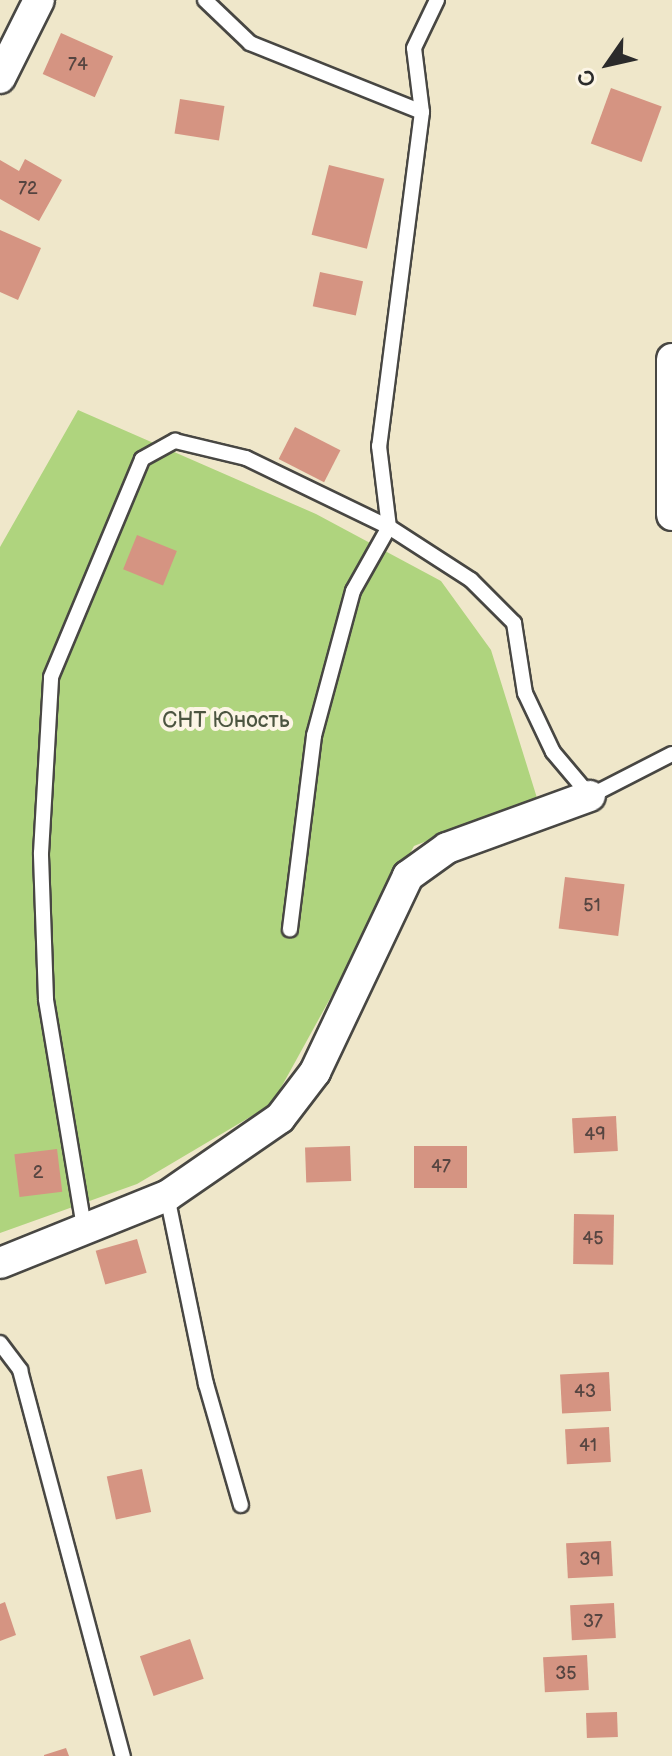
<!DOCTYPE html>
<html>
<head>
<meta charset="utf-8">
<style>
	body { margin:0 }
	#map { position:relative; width:672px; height:1756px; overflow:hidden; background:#efe7ca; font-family:"Balsamiq Sans",sans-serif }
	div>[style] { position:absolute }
	.green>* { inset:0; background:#afd47e }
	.building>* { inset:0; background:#d59482; transform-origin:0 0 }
	.roads { filter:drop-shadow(2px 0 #484743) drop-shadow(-2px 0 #484743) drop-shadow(0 2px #484743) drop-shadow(0 -2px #484743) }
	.lane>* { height:14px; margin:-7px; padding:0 7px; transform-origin:7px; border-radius:7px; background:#fff }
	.street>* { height:30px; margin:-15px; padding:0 15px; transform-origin:15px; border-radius:15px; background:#fff }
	span { translate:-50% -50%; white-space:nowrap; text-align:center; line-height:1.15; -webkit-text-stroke:8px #fcf5e5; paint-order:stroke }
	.number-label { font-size:18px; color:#564541 }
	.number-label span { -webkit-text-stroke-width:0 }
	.park-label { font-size:22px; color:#4c5540 }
	.north { position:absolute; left:568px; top:24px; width:80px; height:80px; -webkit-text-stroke:6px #fcf5e5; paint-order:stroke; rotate:236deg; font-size:22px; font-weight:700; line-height:32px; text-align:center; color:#2b2b2b }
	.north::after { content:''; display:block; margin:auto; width:28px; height:36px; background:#2b2b2b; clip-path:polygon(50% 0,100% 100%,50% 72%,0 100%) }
</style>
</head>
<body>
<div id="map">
	<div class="green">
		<i style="clip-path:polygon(78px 410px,316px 514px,441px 581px,491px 650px,537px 798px,414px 846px,272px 1104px,137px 1184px,0 1233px,0 547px)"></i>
	</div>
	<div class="building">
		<i style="left:61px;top:33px;width:57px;height:45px;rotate:24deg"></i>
		<i style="left:611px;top:88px;width:54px;height:59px;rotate:20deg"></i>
		<i style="left:180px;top:99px;width:45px;height:35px;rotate:9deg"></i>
		<i style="clip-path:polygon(25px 159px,62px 180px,39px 221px,0 199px,0 160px,19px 171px)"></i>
		<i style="left:329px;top:165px;width:57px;height:72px;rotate:14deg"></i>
		<i style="clip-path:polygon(0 230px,41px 248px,18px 300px,0 292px)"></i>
		<i style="left:320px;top:272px;width:44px;height:35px;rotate:12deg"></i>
		<i style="left:295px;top:427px;width:51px;height:36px;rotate:27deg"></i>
		<i style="left:137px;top:535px;width:43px;height:37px;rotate:22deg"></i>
		<i style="left:565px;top:877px;width:60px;height:52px;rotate:7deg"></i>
		<i style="left:616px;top:1116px;width:35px;height:44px;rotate:87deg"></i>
		<i style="left:350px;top:1146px;width:35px;height:45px;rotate:88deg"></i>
		<i style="left:414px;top:1146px;width:53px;height:42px"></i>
		<i style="left:57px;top:1149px;width:43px;height:43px;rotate:83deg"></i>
		<i style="left:574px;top:1214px;width:40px;height:50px;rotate:1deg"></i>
		<i style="left:137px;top:1239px;width:35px;height:43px;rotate:74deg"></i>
		<i style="left:609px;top:1372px;width:39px;height:49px;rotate:87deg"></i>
		<i style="left:609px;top:1427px;width:35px;height:44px;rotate:87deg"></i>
		<i style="left:142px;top:1469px;width:44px;height:36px;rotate:78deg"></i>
		<i style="left:611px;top:1541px;width:35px;height:45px;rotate:87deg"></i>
		<i style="clip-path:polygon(5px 1602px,16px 1635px,0 1641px,0 1604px)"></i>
		<i style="left:614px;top:1603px;width:35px;height:44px;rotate:87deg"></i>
		<i style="left:190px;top:1639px;width:42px;height:53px;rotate:71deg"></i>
		<i style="left:587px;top:1655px;width:35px;height:44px;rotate:87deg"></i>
		<i style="left:617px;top:1712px;width:25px;height:31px;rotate:88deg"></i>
		<i style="clip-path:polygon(66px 1748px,69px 1756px,44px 1756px,44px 1755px)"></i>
	</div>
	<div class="roads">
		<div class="lane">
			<i style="left:205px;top:0;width:62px;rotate:43.7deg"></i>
			<i style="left:250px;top:43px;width:185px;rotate:21.9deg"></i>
			<i style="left:422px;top:112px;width:337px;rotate:97.3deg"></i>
			<i style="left:379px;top:446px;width:82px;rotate:83deg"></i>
			<i style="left:389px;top:527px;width:98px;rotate:32.9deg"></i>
			<i style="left:471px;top:580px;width:61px;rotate:45deg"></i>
			<i style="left:514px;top:623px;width:71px;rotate:81.1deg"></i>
			<i style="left:525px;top:693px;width:65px;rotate:64.6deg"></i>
			<i style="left:553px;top:752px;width:57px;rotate:49.9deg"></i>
			<i style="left:590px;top:796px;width:92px;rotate:-27.1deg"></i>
			<i style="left:422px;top:112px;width:64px;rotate:-97.1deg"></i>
			<i style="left:414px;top:48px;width:53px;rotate:-64.4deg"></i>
			<i style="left:167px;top:1196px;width:192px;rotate:78.3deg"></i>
			<i style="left:206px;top:1384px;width:126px;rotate:73.9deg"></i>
			<i style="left:84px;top:1227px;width:231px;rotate:-99.5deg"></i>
			<i style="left:46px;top:999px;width:146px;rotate:-92deg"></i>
			<i style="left:41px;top:853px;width:176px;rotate:-86.7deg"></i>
			<i style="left:51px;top:677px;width:236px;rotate:-67.3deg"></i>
			<i style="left:142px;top:459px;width:38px;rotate:-29deg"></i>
			<i style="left:175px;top:441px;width:73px;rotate:13.5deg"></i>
			<i style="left:246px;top:458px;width:159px;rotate:25.8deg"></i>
			<i style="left:389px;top:527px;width:73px;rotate:119.4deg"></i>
			<i style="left:353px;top:591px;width:150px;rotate:105.1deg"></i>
			<i style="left:314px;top:736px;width:195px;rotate:97.1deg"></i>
			<i style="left:0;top:1343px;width:34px;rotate:53deg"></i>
			<i style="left:20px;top:1370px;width:400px;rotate:75.1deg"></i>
		</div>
		<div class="street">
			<i style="left:0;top:78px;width:87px;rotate:-63.4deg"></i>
			<i style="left:672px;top:359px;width:156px;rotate:90deg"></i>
			<i style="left:0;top:1263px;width:180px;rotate:-21.9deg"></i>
			<i style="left:167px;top:1196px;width:137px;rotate:-34.6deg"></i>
			<i style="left:280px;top:1118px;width:58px;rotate:-52.7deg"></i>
			<i style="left:315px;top:1072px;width:217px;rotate:-64.6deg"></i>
			<i style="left:408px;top:876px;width:48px;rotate:-35.7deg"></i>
			<i style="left:447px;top:848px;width:152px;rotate:-20deg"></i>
		</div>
	</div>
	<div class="number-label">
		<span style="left:78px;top:65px">74</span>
		<span style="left:28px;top:189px">72</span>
		<span style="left:592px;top:906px">51</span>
		<span style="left:595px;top:1135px">49</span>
		<span style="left:441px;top:1167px">47</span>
		<span style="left:38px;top:1173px">2</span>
		<span style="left:593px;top:1239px">45</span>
		<span style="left:585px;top:1392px">43</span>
		<span style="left:588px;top:1446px">41</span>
		<span style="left:590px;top:1560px">39</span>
		<span style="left:593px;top:1622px">37</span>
		<span style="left:566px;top:1674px">35</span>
	</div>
	<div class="park-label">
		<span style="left:226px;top:721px">СНТ Юность</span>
	</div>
	<div class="north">С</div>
</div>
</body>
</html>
